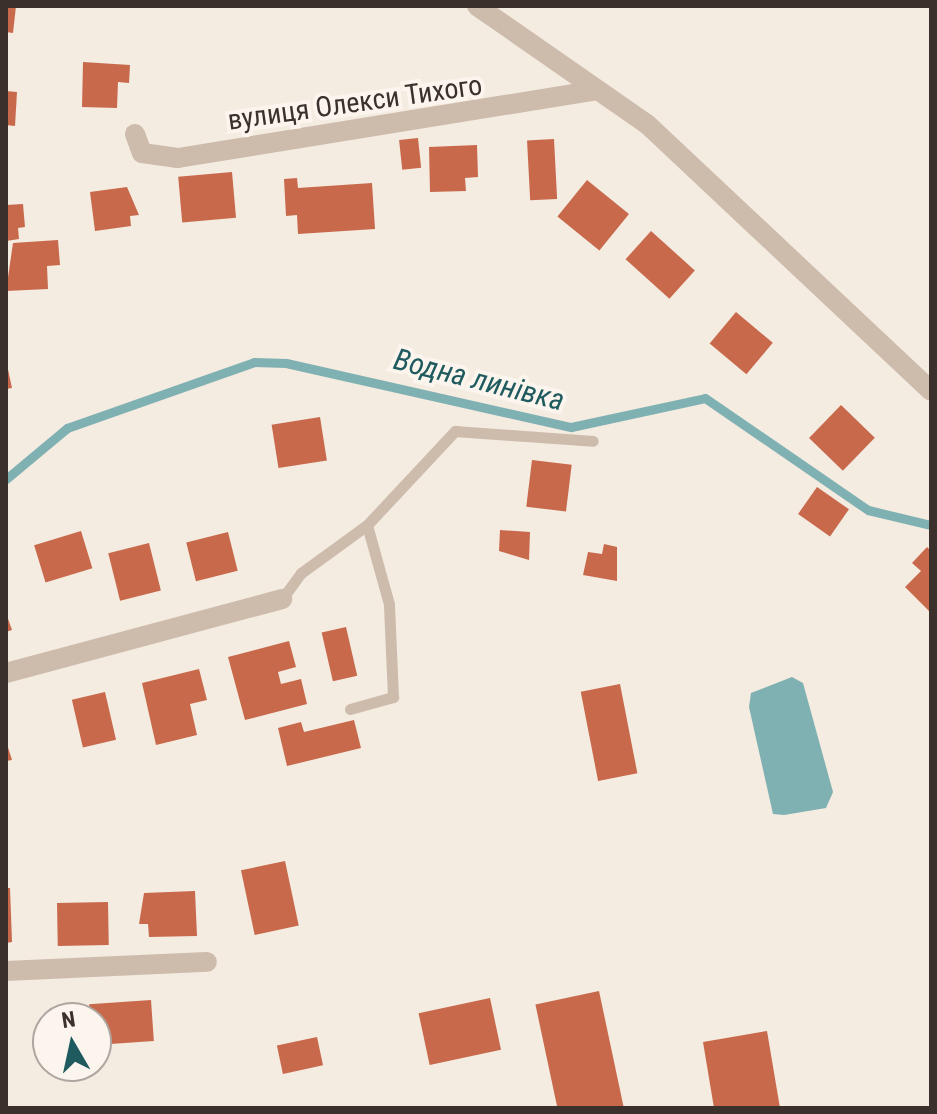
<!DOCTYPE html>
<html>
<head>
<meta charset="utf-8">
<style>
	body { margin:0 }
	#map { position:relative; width:937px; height:1114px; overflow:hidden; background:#f4ebe1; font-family:"Roboto Condensed",sans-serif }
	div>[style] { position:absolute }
	.water>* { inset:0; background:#7fb0b2 }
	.stream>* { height:9px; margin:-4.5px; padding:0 4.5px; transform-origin:4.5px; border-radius:4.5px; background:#7fb0b2 }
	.building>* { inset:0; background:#c8694b; transform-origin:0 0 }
	.lane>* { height:11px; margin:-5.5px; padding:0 5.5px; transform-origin:5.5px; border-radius:5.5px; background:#cdbbac }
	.street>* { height:20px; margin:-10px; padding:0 10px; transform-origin:10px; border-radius:10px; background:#cdbbac }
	span { translate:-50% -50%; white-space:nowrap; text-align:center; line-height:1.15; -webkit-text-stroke:8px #fbf5ee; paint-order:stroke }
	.street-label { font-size:28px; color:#3b302b }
	.water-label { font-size:30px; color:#1f5a5e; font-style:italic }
	.frame { position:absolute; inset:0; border:8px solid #3b302b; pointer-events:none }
	.north { position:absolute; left:32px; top:1002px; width:80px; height:80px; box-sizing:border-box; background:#fbf5ee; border:2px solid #aea6a0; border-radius:50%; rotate:351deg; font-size:22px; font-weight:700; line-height:32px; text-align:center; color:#3b302b }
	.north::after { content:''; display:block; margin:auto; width:28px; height:36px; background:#1f5a5e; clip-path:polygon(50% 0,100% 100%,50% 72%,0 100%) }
</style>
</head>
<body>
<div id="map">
	<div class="water">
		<i style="clip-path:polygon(792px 677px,803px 683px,833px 792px,826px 808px,784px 815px,773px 814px,749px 707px,751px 693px)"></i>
	</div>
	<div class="stream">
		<i style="left:6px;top:479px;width:80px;rotate:-39.9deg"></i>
		<i style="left:67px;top:428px;width:198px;rotate:-19.4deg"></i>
		<i style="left:254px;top:362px;width:32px;rotate:2deg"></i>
		<i style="left:286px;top:363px;width:292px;rotate:12.7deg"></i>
		<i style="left:571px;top:427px;width:137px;rotate:-12.2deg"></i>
		<i style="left:705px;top:398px;width:198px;rotate:34.5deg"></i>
		<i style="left:868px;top:510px;width:65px;rotate:13.4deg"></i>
	</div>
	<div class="building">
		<i style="clip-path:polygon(6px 6px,16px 6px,13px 33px,6px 32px)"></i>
		<i style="clip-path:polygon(83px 62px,130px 65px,129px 83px,118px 82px,117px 108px,82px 107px)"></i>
		<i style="clip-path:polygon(6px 91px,17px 92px,15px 126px,6px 125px)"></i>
		<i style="left:418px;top:138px;width:30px;height:19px;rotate:84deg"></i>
		<i style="left:554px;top:139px;width:60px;height:27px;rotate:87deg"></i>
		<i style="clip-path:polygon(477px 145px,478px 177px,465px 178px,466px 191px,430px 192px,429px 147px)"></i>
		<i style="left:232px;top:172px;width:46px;height:54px;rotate:85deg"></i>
		<i style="clip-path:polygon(297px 178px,298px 188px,372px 183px,375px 229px,298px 234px,297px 215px,286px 216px,284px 179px)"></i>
		<i style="left:587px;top:180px;width:54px;height:47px;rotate:39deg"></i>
		<i style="clip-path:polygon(127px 187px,139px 215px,130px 216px,131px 226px,95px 231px,90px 192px)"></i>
		<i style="clip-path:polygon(23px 204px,25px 227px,18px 228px,19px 239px,6px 241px,6px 205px)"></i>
		<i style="left:651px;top:231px;width:59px;height:38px;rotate:42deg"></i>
		<i style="clip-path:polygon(58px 240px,60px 265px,47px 266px,48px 289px,6px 291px,13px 243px)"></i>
		<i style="left:736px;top:312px;width:48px;height:41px;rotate:40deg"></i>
		<i style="clip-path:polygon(6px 360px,12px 388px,6px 389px)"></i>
		<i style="left:841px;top:405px;width:47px;height:46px;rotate:44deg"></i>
		<i style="left:320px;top:417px;width:44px;height:49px;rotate:81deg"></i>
		<i style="left:532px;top:460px;width:40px;height:47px;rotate:7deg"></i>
		<i style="left:817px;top:487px;width:39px;height:33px;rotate:35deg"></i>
		<i style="clip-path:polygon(500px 530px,530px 532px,529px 560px,499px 551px)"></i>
		<i style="left:81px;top:531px;width:39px;height:49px;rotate:73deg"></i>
		<i style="left:228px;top:532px;width:40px;height:43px;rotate:76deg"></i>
		<i style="left:149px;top:543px;width:49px;height:42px;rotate:76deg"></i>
		<i style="clip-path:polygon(604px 544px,617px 547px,617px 581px,583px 575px,588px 552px,602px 554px)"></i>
		<i style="clip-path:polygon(927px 547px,931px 551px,931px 613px,905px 587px,921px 571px,912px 563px)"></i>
		<i style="clip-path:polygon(6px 613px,12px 630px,6px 632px)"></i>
		<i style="left:346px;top:627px;width:50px;height:25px;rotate:77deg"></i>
		<i style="clip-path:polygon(289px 641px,296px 667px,278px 672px,281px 684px,301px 679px,307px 704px,245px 720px,228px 657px)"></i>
		<i style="clip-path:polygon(199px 669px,207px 700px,190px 704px,197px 735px,156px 745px,142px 683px)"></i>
		<i style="left:620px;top:684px;width:91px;height:40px;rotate:79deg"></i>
		<i style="left:105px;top:692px;width:49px;height:34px;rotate:77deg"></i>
		<i style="clip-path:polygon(354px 720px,361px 748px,287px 766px,278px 728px,301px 722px,304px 732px)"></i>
		<i style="clip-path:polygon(6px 741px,12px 760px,6px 761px)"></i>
		<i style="left:285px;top:861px;width:66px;height:45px;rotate:78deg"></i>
		<i style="clip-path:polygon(6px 888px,10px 888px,12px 942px,6px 943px)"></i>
		<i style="clip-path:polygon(195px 891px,197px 936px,149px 937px,148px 924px,139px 924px,144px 893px)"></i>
		<i style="left:108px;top:902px;width:43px;height:51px;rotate:89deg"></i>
		<i style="left:599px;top:991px;width:119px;height:65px;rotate:78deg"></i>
		<i style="left:490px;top:998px;width:53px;height:73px;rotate:78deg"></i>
		<i style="left:151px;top:1000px;width:41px;height:62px;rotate:86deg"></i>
		<i style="clip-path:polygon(767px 1031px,780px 1108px,714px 1108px,703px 1042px)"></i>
		<i style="left:317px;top:1037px;width:29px;height:41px;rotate:78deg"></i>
	</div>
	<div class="lane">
		<i style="left:282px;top:599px;width:32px;rotate:-54deg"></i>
		<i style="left:301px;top:573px;width:82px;rotate:-36deg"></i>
		<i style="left:367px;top:525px;width:129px;rotate:-46.9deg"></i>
		<i style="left:455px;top:431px;width:138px;rotate:4.1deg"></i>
		<i style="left:350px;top:709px;width:45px;rotate:-15.6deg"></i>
		<i style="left:393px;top:697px;width:93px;rotate:-92.5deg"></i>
		<i style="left:389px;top:604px;width:82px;rotate:-105.6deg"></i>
	</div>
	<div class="street">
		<i style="left:477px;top:6px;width:208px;rotate:34.8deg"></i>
		<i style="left:648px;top:125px;width:388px;rotate:43.2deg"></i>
		<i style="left:135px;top:134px;width:20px;rotate:70deg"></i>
		<i style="left:142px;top:153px;width:36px;rotate:8deg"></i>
		<i style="left:178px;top:158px;width:423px;rotate:-9.2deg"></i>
		<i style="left:6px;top:673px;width:286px;rotate:-15deg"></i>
		<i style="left:6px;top:971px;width:201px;rotate:-2.6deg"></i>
	</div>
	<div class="street-label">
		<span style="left:355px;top:103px;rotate:-8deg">вулиця Олекси Тихого</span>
	</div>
	<div class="water-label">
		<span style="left:479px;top:380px;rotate:14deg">Водна линівка</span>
	</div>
	<div class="frame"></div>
	<div class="north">N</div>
</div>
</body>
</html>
